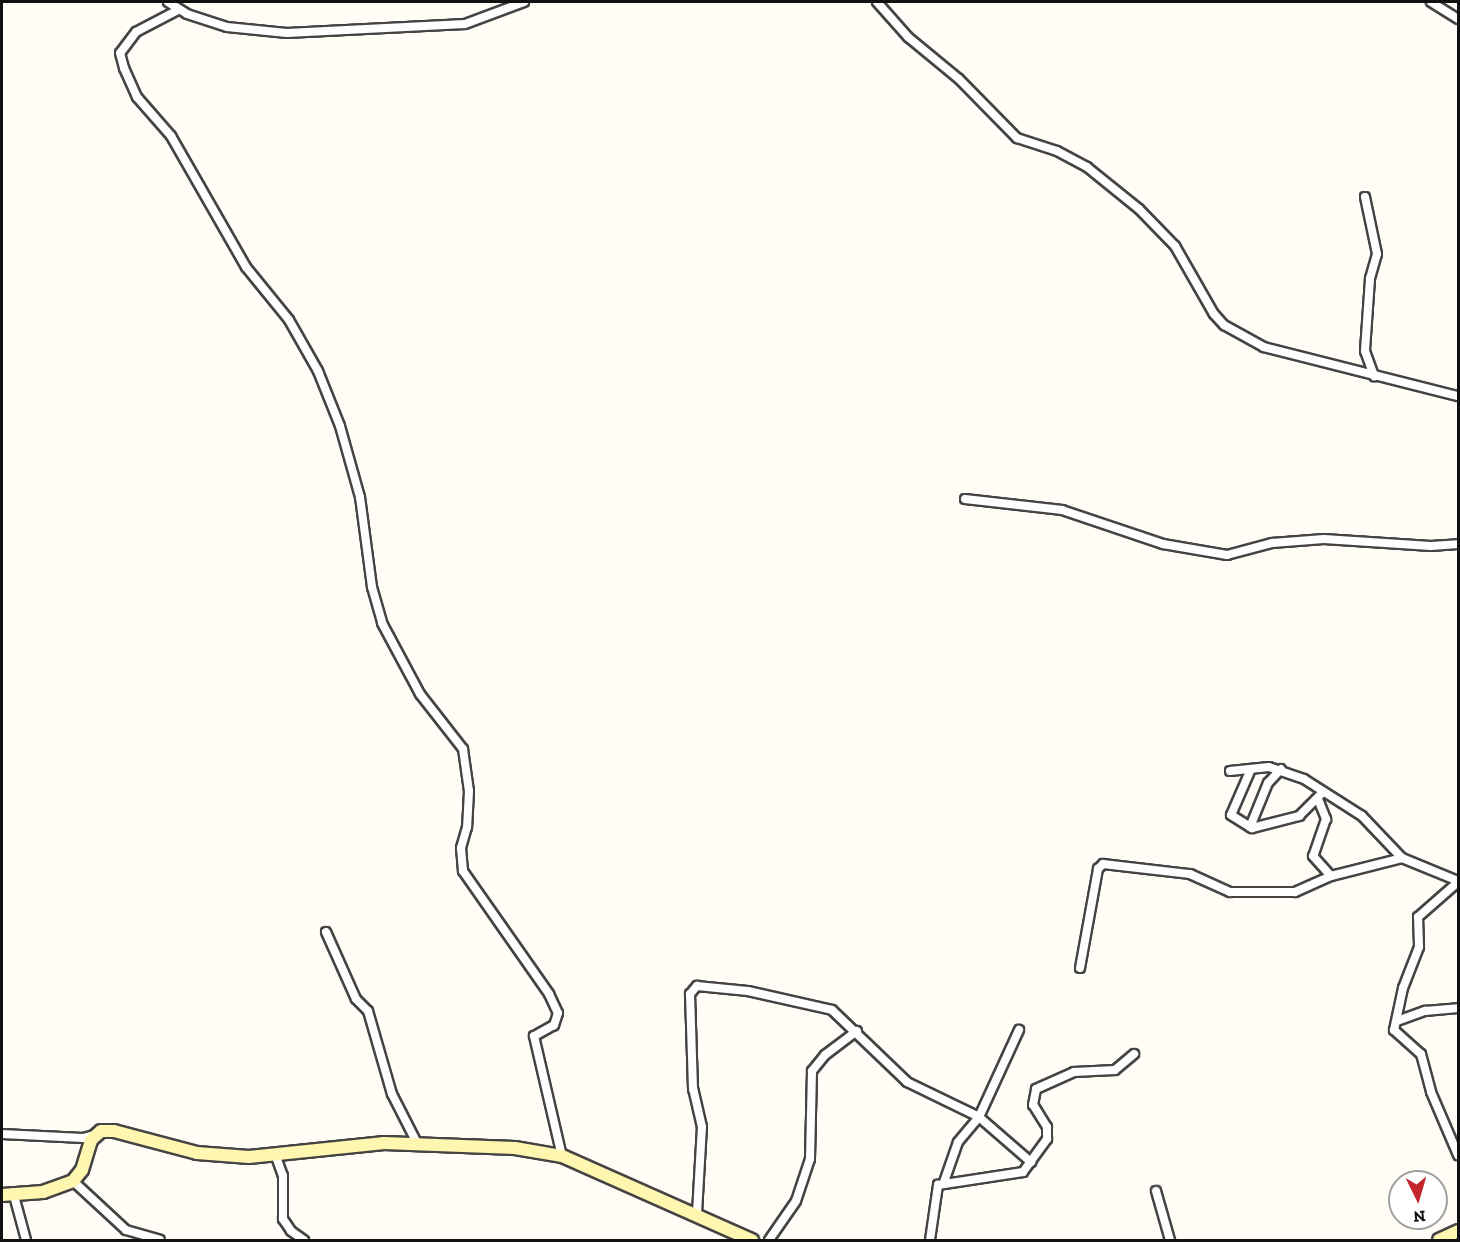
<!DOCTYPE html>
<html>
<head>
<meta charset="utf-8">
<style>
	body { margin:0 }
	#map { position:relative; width:1460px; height:1242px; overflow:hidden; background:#fffdf5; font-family:"Zilla Slab",serif }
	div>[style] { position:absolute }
	.roads { filter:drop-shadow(2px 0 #444) drop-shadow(-2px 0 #444) drop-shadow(0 2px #444) drop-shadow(0 -2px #444) }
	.street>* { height:8px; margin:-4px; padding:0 4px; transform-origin:4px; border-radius:4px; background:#fff }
	.secondary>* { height:12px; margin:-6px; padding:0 6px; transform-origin:6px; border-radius:6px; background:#fff6b0 }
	span { translate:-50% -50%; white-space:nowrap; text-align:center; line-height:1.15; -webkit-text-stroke:6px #fff; paint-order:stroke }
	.frame { position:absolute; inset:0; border:3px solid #111; pointer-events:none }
	.north { position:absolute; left:1388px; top:1170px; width:60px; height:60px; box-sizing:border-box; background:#fff; border:2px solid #a0a0a0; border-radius:50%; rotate:175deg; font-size:16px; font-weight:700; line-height:24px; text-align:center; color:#111 }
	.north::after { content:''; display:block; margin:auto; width:21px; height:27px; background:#c4262e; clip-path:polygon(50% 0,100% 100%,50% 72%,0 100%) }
</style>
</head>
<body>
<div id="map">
	<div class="roads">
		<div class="street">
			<i style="left:168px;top:2px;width:22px;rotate:32deg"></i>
			<i style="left:187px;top:14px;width:42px;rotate:18deg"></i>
			<i style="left:227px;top:27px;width:60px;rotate:5.7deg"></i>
			<i style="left:287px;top:33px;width:178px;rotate:-2.9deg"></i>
			<i style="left:465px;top:24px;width:63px;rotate:-20.4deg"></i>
			<i style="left:877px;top:2px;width:47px;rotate:48.5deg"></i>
			<i style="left:908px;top:37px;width:66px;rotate:39.5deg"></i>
			<i style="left:959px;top:79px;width:83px;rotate:45.5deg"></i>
			<i style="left:1017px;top:138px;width:42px;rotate:18deg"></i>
			<i style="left:1057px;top:151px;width:34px;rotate:28deg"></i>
			<i style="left:1087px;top:167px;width:67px;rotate:38.9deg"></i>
			<i style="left:1139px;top:209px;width:52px;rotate:45.8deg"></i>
			<i style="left:1175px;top:246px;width:78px;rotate:60.2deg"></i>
			<i style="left:1214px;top:314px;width:15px;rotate:48deg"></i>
			<i style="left:1224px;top:325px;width:46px;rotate:28.8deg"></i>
			<i style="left:1264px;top:347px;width:200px;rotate:14.2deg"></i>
			<i style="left:1431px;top:2px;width:32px;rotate:32deg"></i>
			<i style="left:178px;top:10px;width:47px;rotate:152.4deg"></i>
			<i style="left:136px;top:32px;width:26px;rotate:127deg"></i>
			<i style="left:120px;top:53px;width:16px;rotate:75deg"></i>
			<i style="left:124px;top:68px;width:32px;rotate:66deg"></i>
			<i style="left:137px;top:97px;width:52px;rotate:48.9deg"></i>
			<i style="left:171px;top:136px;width:151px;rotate:60.2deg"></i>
			<i style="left:246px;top:267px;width:68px;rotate:50.9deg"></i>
			<i style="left:289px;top:320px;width:59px;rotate:60.4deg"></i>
			<i style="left:318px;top:371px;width:59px;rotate:68.2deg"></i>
			<i style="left:340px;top:426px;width:74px;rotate:74.3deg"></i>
			<i style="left:360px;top:497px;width:91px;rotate:82.4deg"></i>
			<i style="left:372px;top:587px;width:37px;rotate:74deg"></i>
			<i style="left:382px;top:623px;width:81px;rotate:61.8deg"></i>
			<i style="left:420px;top:694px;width:70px;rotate:52deg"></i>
			<i style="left:463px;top:749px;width:42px;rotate:81.9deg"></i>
			<i style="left:469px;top:791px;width:36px;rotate:93deg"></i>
			<i style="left:467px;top:827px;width:22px;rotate:106deg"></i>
			<i style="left:461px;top:848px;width:23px;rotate:85deg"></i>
			<i style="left:463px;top:871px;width:150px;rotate:55deg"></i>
			<i style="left:549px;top:994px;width:21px;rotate:65deg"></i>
			<i style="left:558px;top:1013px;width:13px;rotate:108deg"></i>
			<i style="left:554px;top:1025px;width:23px;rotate:151deg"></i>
			<i style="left:534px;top:1036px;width:123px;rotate:76.9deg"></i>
			<i style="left:1365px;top:197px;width:58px;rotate:78.1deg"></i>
			<i style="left:1377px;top:254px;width:26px;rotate:106deg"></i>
			<i style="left:1370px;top:279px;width:72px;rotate:94deg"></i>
			<i style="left:1365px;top:351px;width:27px;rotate:70deg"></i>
			<i style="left:965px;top:499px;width:98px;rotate:6.5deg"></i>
			<i style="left:1062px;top:510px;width:107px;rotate:18.6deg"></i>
			<i style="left:1163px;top:544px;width:65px;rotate:9.8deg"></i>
			<i style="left:1227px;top:555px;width:47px;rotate:-14.9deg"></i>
			<i style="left:1272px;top:543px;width:52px;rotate:-4.4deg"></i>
			<i style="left:1324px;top:539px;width:107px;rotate:3.7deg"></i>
			<i style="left:1431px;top:546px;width:27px;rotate:-4deg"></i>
			<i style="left:1251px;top:769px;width:50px;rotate:113.5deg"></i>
			<i style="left:1231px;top:815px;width:25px;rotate:32deg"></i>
			<i style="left:1252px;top:828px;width:49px;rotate:-14.3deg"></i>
			<i style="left:1299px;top:816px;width:34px;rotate:-45deg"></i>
			<i style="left:1230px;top:771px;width:39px;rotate:-6deg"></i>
			<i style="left:1269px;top:767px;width:37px;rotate:19deg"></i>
			<i style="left:1304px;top:779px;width:69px;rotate:32.5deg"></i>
			<i style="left:1362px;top:816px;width:58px;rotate:46.4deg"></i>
			<i style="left:1402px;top:858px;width:61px;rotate:22.3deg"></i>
			<i style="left:1318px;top:799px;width:22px;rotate:68deg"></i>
			<i style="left:1326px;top:819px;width:39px;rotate:109deg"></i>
			<i style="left:1313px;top:856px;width:27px;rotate:48deg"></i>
			<i style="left:1250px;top:827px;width:48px;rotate:-67.8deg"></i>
			<i style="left:1268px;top:783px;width:19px;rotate:-47deg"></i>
			<i style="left:1458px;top:882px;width:53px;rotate:138.8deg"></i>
			<i style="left:1418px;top:917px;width:30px;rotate:88deg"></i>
			<i style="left:1419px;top:947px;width:44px;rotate:111.3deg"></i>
			<i style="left:1403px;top:988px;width:43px;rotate:102.1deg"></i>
			<i style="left:1394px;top:1030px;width:36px;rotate:42deg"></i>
			<i style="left:1421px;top:1054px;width:39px;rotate:75deg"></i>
			<i style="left:1431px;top:1092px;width:69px;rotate:66.8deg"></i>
			<i style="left:326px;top:932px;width:73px;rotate:65.9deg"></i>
			<i style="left:356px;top:999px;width:17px;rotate:45deg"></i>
			<i style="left:368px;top:1011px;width:86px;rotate:73.9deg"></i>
			<i style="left:392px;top:1094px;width:55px;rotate:63deg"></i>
			<i style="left:1080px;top:968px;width:101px;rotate:-79.7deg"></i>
			<i style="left:1098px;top:869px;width:7px;rotate:-45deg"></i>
			<i style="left:1103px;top:864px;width:88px;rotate:6.6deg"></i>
			<i style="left:1190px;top:874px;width:44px;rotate:24.2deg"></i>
			<i style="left:1230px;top:892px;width:65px"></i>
			<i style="left:1295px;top:892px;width:39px;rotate:-24deg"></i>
			<i style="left:1331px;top:876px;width:73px;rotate:-14.2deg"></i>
			<i style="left:1397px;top:1021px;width:30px;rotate:-20deg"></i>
			<i style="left:1425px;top:1011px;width:33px;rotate:-5deg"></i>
			<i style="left:2px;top:1134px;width:81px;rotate:2.8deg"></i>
			<i style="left:83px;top:1138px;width:11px;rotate:-15deg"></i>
			<i style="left:275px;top:1154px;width:23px;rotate:70deg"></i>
			<i style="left:283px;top:1176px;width:43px;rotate:90deg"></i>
			<i style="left:283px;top:1219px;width:14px;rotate:56deg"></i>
			<i style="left:291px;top:1231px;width:16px;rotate:35deg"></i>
			<i style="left:73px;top:1181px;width:72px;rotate:42.8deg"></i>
			<i style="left:126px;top:1230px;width:35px;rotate:16deg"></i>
			<i style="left:944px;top:1182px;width:42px;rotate:-70.7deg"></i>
			<i style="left:958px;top:1142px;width:33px;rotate:-50deg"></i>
			<i style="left:979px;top:1117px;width:96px;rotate:-65.3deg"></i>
			<i style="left:1156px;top:1191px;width:51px;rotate:74.1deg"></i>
			<i style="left:13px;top:1192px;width:50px;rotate:74.8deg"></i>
			<i style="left:697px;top:1213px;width:86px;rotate:-86.7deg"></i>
			<i style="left:702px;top:1127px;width:39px;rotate:-103deg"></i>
			<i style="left:693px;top:1089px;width:95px;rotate:-91.8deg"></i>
			<i style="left:690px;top:994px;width:11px;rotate:-49deg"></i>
			<i style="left:697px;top:986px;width:51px;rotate:5.6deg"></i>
			<i style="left:748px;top:991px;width:86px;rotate:12.7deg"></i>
			<i style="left:832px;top:1010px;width:104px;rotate:43.8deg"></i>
			<i style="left:907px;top:1082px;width:80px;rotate:25.9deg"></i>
			<i style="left:979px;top:1117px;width:69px;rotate:40.9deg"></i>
			<i style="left:769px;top:1240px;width:47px;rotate:-55.3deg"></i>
			<i style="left:796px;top:1201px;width:44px;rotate:-71.6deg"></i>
			<i style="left:810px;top:1159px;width:88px;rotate:-88.7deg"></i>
			<i style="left:812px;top:1071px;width:21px;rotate:-51deg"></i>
			<i style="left:825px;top:1055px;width:40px;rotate:-37deg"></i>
			<i style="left:930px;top:1240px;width:56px;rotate:-81.7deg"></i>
			<i style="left:938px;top:1185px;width:86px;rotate:-8.7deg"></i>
			<i style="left:1023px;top:1172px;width:41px;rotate:-54deg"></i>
			<i style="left:1047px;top:1139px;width:12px;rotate:-90deg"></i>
			<i style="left:1047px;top:1127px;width:26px;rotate:-122deg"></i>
			<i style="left:1033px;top:1105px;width:16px;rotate:-79deg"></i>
			<i style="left:1036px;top:1089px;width:42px;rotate:-24.1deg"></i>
			<i style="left:1074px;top:1072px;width:41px;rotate:-2.8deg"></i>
			<i style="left:1115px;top:1070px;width:25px;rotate:-40deg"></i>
		</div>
		<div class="secondary">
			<i style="left:2px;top:1195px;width:41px;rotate:-4.2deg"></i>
			<i style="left:43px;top:1192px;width:32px;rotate:-20deg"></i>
			<i style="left:73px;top:1181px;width:14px;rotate:-51deg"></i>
			<i style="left:82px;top:1170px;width:31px;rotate:-73deg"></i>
			<i style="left:91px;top:1140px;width:13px;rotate:-42deg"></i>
			<i style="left:101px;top:1131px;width:13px"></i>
			<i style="left:114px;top:1131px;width:86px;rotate:14.8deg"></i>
			<i style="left:197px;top:1153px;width:52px;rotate:4.4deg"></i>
			<i style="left:249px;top:1157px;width:136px;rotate:-5.9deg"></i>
			<i style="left:384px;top:1143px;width:131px;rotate:2.2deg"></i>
			<i style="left:515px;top:1148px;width:48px;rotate:9.7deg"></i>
			<i style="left:562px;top:1156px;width:208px;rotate:23.9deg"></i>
			<i style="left:1439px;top:1240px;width:21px;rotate:-25deg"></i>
		</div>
	</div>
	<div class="frame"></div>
	<div class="north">N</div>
</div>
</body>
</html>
